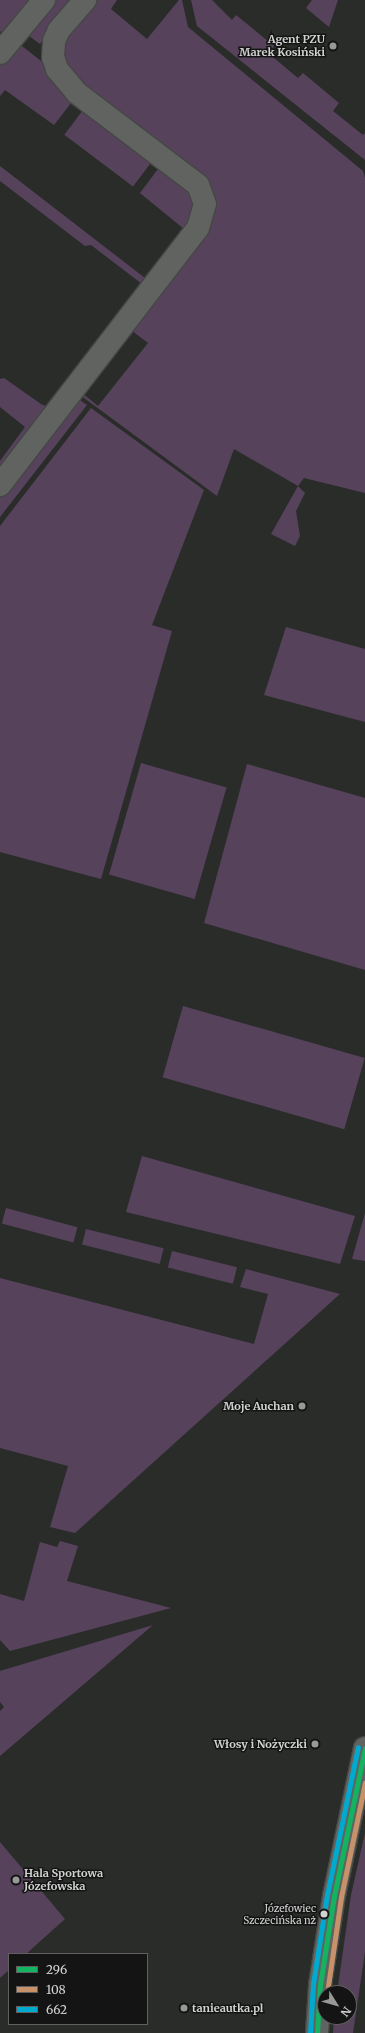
<!DOCTYPE html>
<html>
<head>
<meta charset="utf-8">
<style>
	body { margin:0 }
	#map { position:relative; width:365px; height:2033px; overflow:hidden; background:#2a2c2a; font-family:Merriweather,serif }
	div>[style] { position:absolute }
	.green>* { inset:0; background:#57425c; transform-origin:0 0 }
	.roads { filter:drop-shadow(1px 0 #454745) drop-shadow(-1px 0 #454745) drop-shadow(0 1px #454745) drop-shadow(0 -1px #454745) }
	.street>* { height:22px; margin:-11px; padding:0 11px; transform-origin:11px; border-radius:11px; background:#616361 }
	.bus-1>* { height:5px; margin:-2.5px; padding:0 2.5px; transform-origin:2.5px; border-radius:2.5px; background:#13b361 }
	.bus-2>* { height:5px; margin:-2.5px; padding:0 2.5px; transform-origin:2.5px; border-radius:2.5px; background:#c7916a }
	.bus-3>* { height:5px; margin:-2.5px; padding:0 2.5px; transform-origin:2.5px; border-radius:2.5px; background:#00a9ce }
	.dots>* { width:11px; height:11px; translate:-50% -50%; box-sizing:border-box; border:2px solid #131413; border-radius:50% }
	span { translate:-50% -50%; white-space:nowrap; text-align:center; line-height:1.15; -webkit-text-stroke:3px #131413; paint-order:stroke }
	.bus-label { font-size:10px; color:#d1d3d1 }
	.right { translate:-100% -50%; text-align:right }
	.poi-label { font-size:11px; color:#d1d3d1; font-weight:700 }
	.left { translate:0 -50%; text-align:left }
	.legend { position:absolute; left:8px; top:1953px; width:140px; height:72px; box-sizing:border-box; background:#131413; border:1px solid #5f605f; margin:0; padding:5px 7px; list-style:none; font-size:12px; color:#d1d3d1 }
	.legend li { display:flex; align-items:center; gap:8px; height:20px }
	.legend b { width:20px; border:1px solid #5f605f }
	.north { position:absolute; left:317px; top:1985px; width:40px; height:40px; box-sizing:border-box; background:#131413; border:1px solid #5f605f; border-radius:50%; rotate:127deg; font-size:11px; font-weight:700; line-height:16px; text-align:center; color:#d1d3d1 }
	.north::after { content:''; display:block; margin:auto; width:14px; height:18px; background:#979997; clip-path:polygon(50% 0,100% 100%,50% 72%,0 100%) }
</style>
</head>
<body>
<div id="map">
	<div class="green">
		<i style="clip-path:polygon(0 0,35px 0,6px 36px,0 31px)"></i>
		<i style="clip-path:polygon(54px 0,77px 0,40px 44px,25px 33px)"></i>
		<i style="clip-path:polygon(93px 0,117px 0,111px 9px,147px 39px,179px 0,182px 0,188px 27px,363px 171px,365px 178px,365px 493px,304px 478px,298px 486px,305px 493px,296px 511px,300px 536px,295px 546px,271px 534px,298px 486px,234px 449px,217px 496px,80px 395px,82px 393px,98px 406px,148px 343px,131px 330px,210px 199px,82px 89px,64px 66px,62px 41px)"></i>
		<i style="clip-path:polygon(191px 0,212px 0,232px 20px,236px 15px,274px 46px,268px 53px,298px 78px,303px 73px,339px 103px,333px 111px,363px 135px,365px 133px,365px 160px,197px 26px)"></i>
		<i style="clip-path:polygon(312px 0,338px 0,329px 27px,306px 8px)"></i>
		<i style="clip-path:polygon(22px 46px,55px 72px,75px 98px,54px 125px,5px 90px,0 96px,0 65px,11px 52px)"></i>
		<i style="left:86px;top:106px;width:86px;height:36px;rotate:37deg"></i>
		<i style="clip-path:polygon(161px 165px,195px 191px,193px 227px,146px 287px,91px 245px,85px 246px,0 181px,0 166px,145px 278px,184px 229px,140px 193px)"></i>
		<i style="clip-path:polygon(4px 378px,41px 404px,50px 408px,0 473px,0 461px,25px 427px,0 407px,0 379px)"></i>
		<i style="clip-path:polygon(74px 396px,87px 405px,0 517px,0 494px)"></i>
		<i style="clip-path:polygon(91px 408px,204px 490px,152px 625px,172px 631px,101px 879px,0 852px,0 526px)"></i>
		<i style="clip-path:polygon(286px 627px,365px 649px,365px 722px,264px 695px)"></i>
		<i style="left:141px;top:763px;width:89px;height:116px;rotate:16deg"></i>
		<i style="clip-path:polygon(247px 764px,365px 798px,365px 970px,204px 923px)"></i>
		<i style="left:183px;top:1006px;width:189px;height:74px;rotate:16deg"></i>
		<i style="clip-path:polygon(142px 1156px,355px 1216px,340px 1264px,126px 1212px)"></i>
		<i style="left:6px;top:1208px;width:74px;height:16px;rotate:15deg"></i>
		<i style="clip-path:polygon(365px 1213px,365px 1261px,352px 1259px)"></i>
		<i style="left:86px;top:1229px;width:80px;height:16px;rotate:14deg"></i>
		<i style="left:172px;top:1251px;width:67px;height:17px;rotate:14deg"></i>
		<i style="clip-path:polygon(246px 1269px,340px 1294px,75px 1533px,50px 1527px,68px 1466px,0 1448px,0 1278px,254px 1344px,268px 1294px,240px 1287px)"></i>
		<i style="clip-path:polygon(60px 1541px,78px 1546px,67px 1581px,171px 1608px,10px 1651px,0 1640px,0 1594px,24px 1601px,40px 1542px,57px 1547px)"></i>
		<i style="clip-path:polygon(153px 1625px,0 1756px,0 1711px,4px 1707px,0 1702px,0 1671px)"></i>
		<i style="clip-path:polygon(365px 1833px,365px 1952px,353px 2033px,333px 2033px,334px 2017px,349px 2017px,349px 1993px,337px 1993px,351px 1895px)"></i>
		<i style="clip-path:polygon(0 1842px,65px 1919px,26px 1954px,9px 1954px,9px 1970px,0 1978px)"></i>
	</div>
	<div class="roads">
		<div class="street">
			<i style="left:0;top:53px;width:69px;rotate:-50.3deg"></i>
			<i style="left:0;top:485px;width:324px;rotate:-52.4deg"></i>
			<i style="left:198px;top:228px;width:25px;rotate:-74deg"></i>
			<i style="left:205px;top:204px;width:20px;rotate:-110deg"></i>
			<i style="left:198px;top:185px;width:152px;rotate:-142.8deg"></i>
			<i style="left:77px;top:93px;width:31px;rotate:-130deg"></i>
			<i style="left:57px;top:69px;width:13px;rotate:-108deg"></i>
			<i style="left:53px;top:57px;width:16px;rotate:-86deg"></i>
			<i style="left:54px;top:41px;width:12px;rotate:-66deg"></i>
			<i style="left:59px;top:30px;width:40px;rotate:-49deg"></i>
			<i style="left:317px;top:2033px;width:48px;rotate:-86.4deg"></i>
			<i style="left:320px;top:1985px;width:90px;rotate:-81.1deg"></i>
			<i style="left:334px;top:1896px;width:151px;rotate:-78.2deg"></i>
		</div>
	</div>
	<div class="bus-1">
		<i style="left:317px;top:2033px;width:48px;rotate:-86.4deg"></i>
		<i style="left:320px;top:1985px;width:90px;rotate:-81.1deg"></i>
		<i style="left:334px;top:1896px;width:151px;rotate:-78.2deg"></i>
	</div>
	<div class="bus-2">
		<i style="left:327px;top:1993px;width:97px;rotate:-81.7deg"></i>
		<i style="left:341px;top:1897px;width:117px;rotate:-78.2deg"></i>
	</div>
	<div class="bus-3">
		<i style="left:310px;top:2033px;width:49px;rotate:-86.5deg"></i>
		<i style="left:313px;top:1984px;width:90px;rotate:-81.1deg"></i>
		<i style="left:327px;top:1895px;width:151px;rotate:-78.2deg"></i>
	</div>
	<div class="dots">
		<i style="left:333px;top:46px;background:#979997"></i>
		<i style="left:302px;top:1406px;background:#979997"></i>
		<i style="left:315px;top:1744px;background:#979997"></i>
		<i style="left:16px;top:1880px;background:#979997"></i>
		<i style="left:324px;top:1914px;background:#d1d3d1"></i>
		<i style="left:184px;top:2008px;background:#979997"></i>
	</div>
	<div class="bus-label">
		<span class="right" style="left:316px;top:1914px">Józefowiec<br>Szczecińska nż</span>
	</div>
	<div class="poi-label">
		<span class="right" style="left:325px;top:46px">Agent PZU<br>Marek Kosiński</span>
		<span class="right" style="left:294px;top:1406px">Moje Auchan</span>
		<span class="right" style="left:307px;top:1744px">Włosy i Nożyczki</span>
		<span class="left" style="left:24px;top:1880px">Hala Sportowa<br>Józefowska</span>
		<span class="left" style="left:192px;top:2008px">tanieautka.pl</span>
	</div>
	<ul class="legend">
	<li><b style="height:5px;background:#13b361"></b>296</li>
	<li><b style="height:5px;background:#c7916a"></b>108</li>
	<li><b style="height:5px;background:#00a9ce"></b>662</li>
	</ul>
	<div class="north">N</div>
</div>
</body>
</html>
